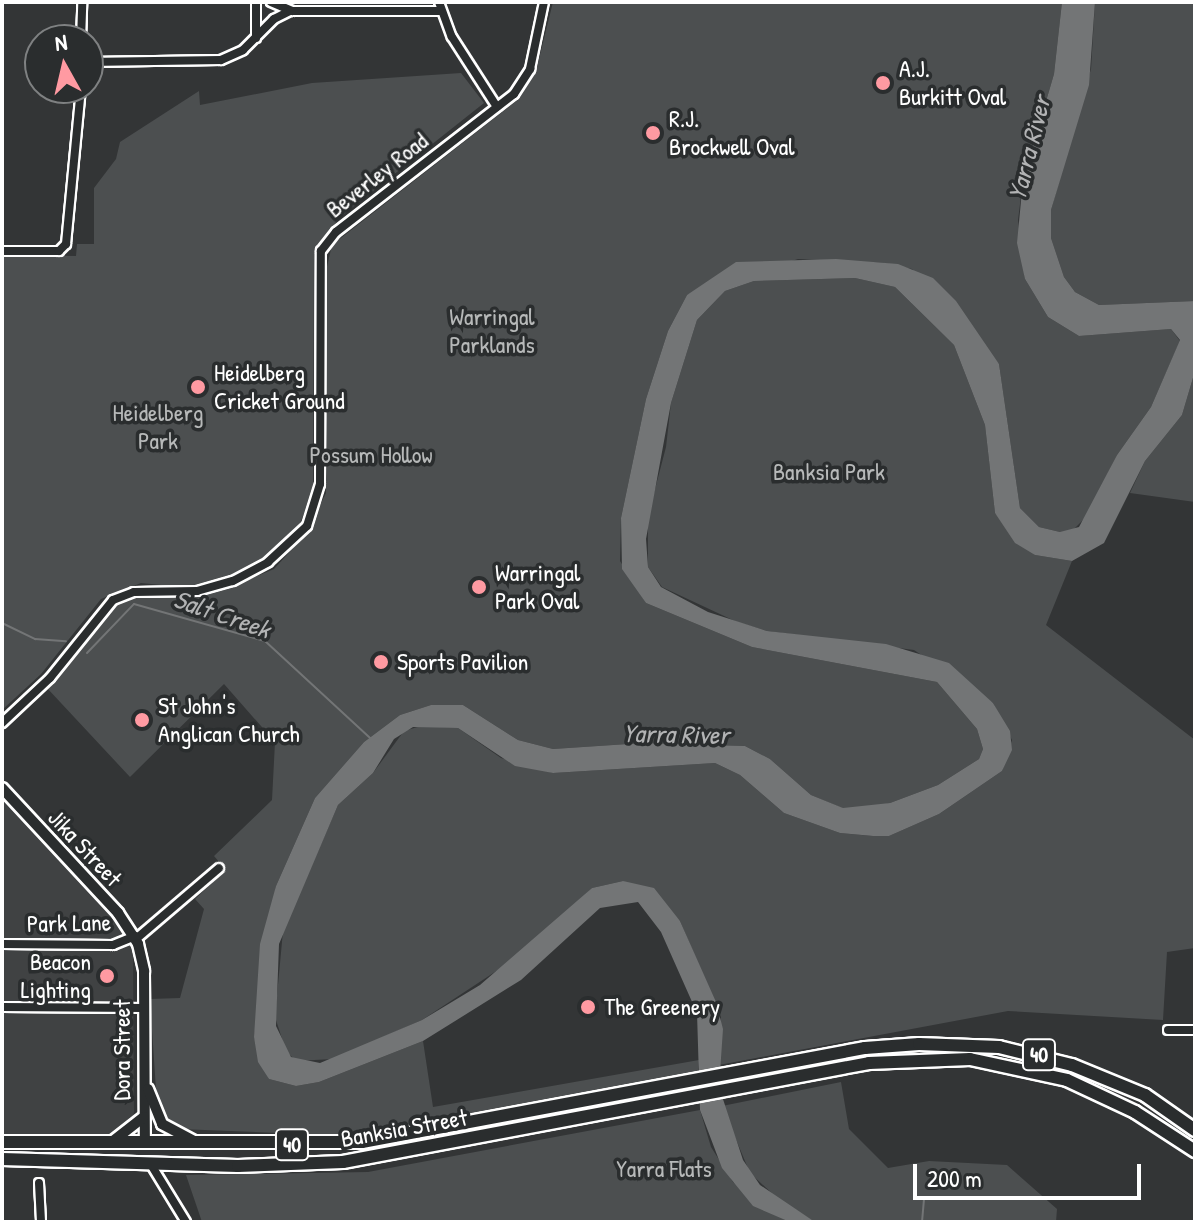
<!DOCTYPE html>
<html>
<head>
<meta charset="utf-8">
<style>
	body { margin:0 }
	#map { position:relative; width:1197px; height:1224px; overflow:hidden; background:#333536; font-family:"Patrick Hand",sans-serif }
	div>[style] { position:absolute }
	.built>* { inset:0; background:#404243 }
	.green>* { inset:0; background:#4c4f50 }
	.water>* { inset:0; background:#737576 }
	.stream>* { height:2px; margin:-1px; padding:0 1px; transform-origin:1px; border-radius:1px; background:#737576 }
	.roads { filter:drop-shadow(2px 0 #fff) drop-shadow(-2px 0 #fff) drop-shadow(0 2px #fff) drop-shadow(0 -2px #fff) }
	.minor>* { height:8px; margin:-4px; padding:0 4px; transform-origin:4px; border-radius:4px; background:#2a2d2e }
	.major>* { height:10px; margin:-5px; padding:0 5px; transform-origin:5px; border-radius:5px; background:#2a2d2e }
	.highway>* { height:12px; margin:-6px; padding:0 6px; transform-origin:6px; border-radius:6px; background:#2a2d2e }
	.dots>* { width:22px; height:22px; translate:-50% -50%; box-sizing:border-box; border:4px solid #2a2d2e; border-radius:50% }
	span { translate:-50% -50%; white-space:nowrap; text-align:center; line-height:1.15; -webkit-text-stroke:7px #2a2d2e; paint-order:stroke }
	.shield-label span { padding:2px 6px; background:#2a2d2e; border:2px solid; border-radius:6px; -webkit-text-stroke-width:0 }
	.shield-label { font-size:22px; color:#fff; font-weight:700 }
	.poi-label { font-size:24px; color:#fff }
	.left { translate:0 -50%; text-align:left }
	.right { translate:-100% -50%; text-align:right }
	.street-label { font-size:24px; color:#fff }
	.park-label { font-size:24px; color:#b7b9b9 }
	.water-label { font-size:26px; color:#b2b3b4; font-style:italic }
	.frame { position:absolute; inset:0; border:4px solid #fff; pointer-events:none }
	.north { position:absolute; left:24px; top:24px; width:80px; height:80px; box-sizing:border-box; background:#2a2d2e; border:2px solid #7f8182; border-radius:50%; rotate:352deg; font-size:22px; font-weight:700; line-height:32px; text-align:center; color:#fff }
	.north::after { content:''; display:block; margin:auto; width:28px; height:36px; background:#ff9aa2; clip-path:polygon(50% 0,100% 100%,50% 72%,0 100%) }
	.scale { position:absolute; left:913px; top:1164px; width:228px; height:36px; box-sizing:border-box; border:4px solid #fff; border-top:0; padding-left:10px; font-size:24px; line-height:28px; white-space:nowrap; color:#fff; -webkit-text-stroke:6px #2a2d2e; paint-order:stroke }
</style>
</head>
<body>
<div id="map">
	<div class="built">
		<i style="clip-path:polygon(2px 800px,117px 923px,133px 950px,134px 1112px,132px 1121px,110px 1137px,2px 1136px)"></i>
	</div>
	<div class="green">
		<i style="clip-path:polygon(553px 2px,1062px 2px,1054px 74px,1023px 180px,1018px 220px,1025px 279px,1048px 317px,1079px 336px,1171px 329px,1180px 341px,1151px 407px,1117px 455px,1087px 516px,1071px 532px,1060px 532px,1039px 527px,1020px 508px,999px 364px,912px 269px,885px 263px,798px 259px,687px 295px,668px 331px,646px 399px,621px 518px,620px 561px,646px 603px,752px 647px,937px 682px,977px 729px,983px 749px,979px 759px,938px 785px,890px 803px,866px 809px,842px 808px,811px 795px,770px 759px,745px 746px,643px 743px,553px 749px,518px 740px,463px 705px,431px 705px,400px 715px,364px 742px,315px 798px,276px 886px,254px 1037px,269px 1079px,296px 1086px,319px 1082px,423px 1041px,433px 1107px,699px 1060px,698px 1073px,360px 1136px,179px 1129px,167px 1123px,157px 1105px,150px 999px,180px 998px,204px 909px,195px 899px,226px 870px,214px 856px,272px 800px,275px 742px,224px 684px,130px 777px,47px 688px,112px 605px,133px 596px,200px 594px,245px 581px,274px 569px,306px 534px,326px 493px,325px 275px,332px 245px,519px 99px,536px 71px)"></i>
		<i style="clip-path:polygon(1095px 2px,1195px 2px,1195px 301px,1099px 305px,1075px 292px,1064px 277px,1051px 238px,1051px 210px,1091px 69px)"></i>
		<i style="clip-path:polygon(461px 73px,484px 103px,339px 218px,314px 253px,313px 492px,298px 528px,270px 556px,231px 578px,191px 588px,141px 583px,101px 599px,41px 674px,2px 710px,2px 255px,76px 256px,77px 244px,94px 244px,94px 188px,116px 159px,120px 142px,199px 91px,200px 105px,312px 83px)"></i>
		<i style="clip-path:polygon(855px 278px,895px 287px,954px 345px,985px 425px,995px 513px,1035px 555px,1072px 561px,1046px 625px,1195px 740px,1195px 948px,1167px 952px,1163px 1020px,1008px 1011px,719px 1065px,721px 1017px,680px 921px,623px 881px,592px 888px,522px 954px,422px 1020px,333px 1059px,296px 1061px,286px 1051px,275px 1017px,283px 931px,338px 805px,373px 773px,404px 731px,421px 726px,458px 728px,501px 758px,553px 773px,715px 763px,740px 775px,784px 813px,840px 833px,872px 836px,889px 836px,939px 814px,1002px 771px,1012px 740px,993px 703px,914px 650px,767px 631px,737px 622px,662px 587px,648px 567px,648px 516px,666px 447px,671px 403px,697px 320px,725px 291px,754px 281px)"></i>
		<i style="clip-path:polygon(1195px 371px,1195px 502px,1130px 493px,1145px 461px,1182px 415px)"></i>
		<i style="clip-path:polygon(841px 1082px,849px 1129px,888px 1168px,929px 1161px,1007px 1165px,1057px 1209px,1056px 1222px,815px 1222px,777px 1198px,750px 1173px,722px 1106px)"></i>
		<i style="clip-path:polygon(700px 1110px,711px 1147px,733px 1182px,790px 1222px,202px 1222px,186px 1175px,368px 1172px)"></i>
	</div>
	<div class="water">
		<i style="clip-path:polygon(1062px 2px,1095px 2px,1089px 85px,1051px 210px,1051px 238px,1064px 277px,1075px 292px,1099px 305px,1195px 301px,1195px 371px,1182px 415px,1145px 461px,1104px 543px,1072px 561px,1035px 555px,1015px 543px,995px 513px,985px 425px,954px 345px,895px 287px,855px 278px,754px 281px,725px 291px,697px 320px,671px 403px,646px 539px,648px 567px,661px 587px,708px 612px,767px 631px,886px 644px,949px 663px,993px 703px,1010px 731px,1012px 750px,1002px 771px,939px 814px,889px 836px,873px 836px,840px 833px,784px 813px,740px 775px,715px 763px,553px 773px,515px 766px,458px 728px,413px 727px,394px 739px,373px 773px,338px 805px,279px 944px,276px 1026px,291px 1057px,320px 1063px,422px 1020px,480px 985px,592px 888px,623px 881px,654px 888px,680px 921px,716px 1002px,723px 1029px,719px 1087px,743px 1160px,760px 1185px,815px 1222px,790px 1222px,753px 1206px,722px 1168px,700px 1110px,697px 1013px,661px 932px,638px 902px,600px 908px,521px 980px,423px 1041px,319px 1082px,296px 1086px,269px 1079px,258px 1062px,254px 1037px,260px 944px,276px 886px,315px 798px,364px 742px,400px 715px,431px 705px,463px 705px,518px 740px,553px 749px,643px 743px,745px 746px,770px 759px,811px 795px,843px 808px,890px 803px,938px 785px,979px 759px,983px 749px,977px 729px,937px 682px,752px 647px,646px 603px,622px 569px,621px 518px,646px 399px,668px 331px,687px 295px,736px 262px,836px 259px,898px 264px,933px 278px,956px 301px,999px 364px,1020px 508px,1039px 527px,1060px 532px,1079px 527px,1117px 455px,1151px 407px,1180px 340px,1171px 329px,1079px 336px,1048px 317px,1025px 279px,1017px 243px,1023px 180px,1054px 74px)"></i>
	</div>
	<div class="stream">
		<i style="left:2px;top:623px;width:37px;rotate:26deg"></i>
		<i style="left:35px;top:639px;width:31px;rotate:4deg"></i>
		<i style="left:87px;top:653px;width:68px;rotate:-46.2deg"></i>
		<i style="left:134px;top:604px;width:136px;rotate:15.8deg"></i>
		<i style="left:265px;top:641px;width:143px;rotate:42.7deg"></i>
		<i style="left:922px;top:1222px;width:22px;rotate:-85deg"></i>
	</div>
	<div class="roads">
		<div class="minor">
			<i style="left:256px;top:2px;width:36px;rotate:90deg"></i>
			<i style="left:271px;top:2px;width:23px;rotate:23deg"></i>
			<i style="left:439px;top:2px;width:37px;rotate:70deg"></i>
			<i style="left:452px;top:37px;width:83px;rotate:57.3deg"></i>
			<i style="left:81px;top:40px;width:38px;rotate:-88deg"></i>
			<i style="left:88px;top:62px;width:133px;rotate:-0.9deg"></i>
			<i style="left:221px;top:60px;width:24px;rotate:-24deg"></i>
			<i style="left:243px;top:50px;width:44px;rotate:-45deg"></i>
			<i style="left:274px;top:19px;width:18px;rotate:-27deg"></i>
			<i style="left:290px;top:11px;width:150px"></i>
			<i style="left:2px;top:251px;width:57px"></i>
			<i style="left:59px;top:251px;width:10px;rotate:-45deg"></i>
			<i style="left:66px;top:244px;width:157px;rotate:-84.5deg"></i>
			<i style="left:2px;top:723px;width:66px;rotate:-43.2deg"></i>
			<i style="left:50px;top:678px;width:100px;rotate:-51.1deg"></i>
			<i style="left:113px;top:600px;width:22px;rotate:-21deg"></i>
			<i style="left:134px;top:592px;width:63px;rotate:-0.9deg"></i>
			<i style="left:197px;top:591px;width:37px;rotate:-16deg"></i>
			<i style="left:233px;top:581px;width:40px;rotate:-28deg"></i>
			<i style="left:268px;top:562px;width:53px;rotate:-42.7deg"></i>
			<i style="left:307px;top:526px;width:44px;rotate:-72.8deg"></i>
			<i style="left:320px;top:484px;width:233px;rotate:-89.8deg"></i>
			<i style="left:321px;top:251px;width:24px;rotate:-52deg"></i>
			<i style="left:336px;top:232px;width:225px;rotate:-37.8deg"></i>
			<i style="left:514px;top:94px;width:30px;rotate:-57deg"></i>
			<i style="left:530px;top:69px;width:68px;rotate:-78.2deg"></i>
			<i style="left:136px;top:939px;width:109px;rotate:-40.5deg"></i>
			<i style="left:2px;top:944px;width:111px;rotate:0.5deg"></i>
			<i style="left:113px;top:945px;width:24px;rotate:-22deg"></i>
			<i style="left:2px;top:1007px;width:142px;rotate:0.4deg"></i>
			<i style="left:1168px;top:1030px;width:27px"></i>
			<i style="left:150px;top:1163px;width:69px;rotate:58.6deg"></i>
			<i style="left:39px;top:1183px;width:39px;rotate:87deg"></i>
		</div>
		<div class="major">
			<i style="left:2px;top:788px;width:171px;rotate:47.1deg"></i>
			<i style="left:118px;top:913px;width:37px;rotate:57deg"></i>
			<i style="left:138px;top:944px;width:28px;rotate:77deg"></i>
			<i style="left:144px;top:971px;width:172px;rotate:89.7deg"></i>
			<i style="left:148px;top:1089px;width:38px;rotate:68deg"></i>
			<i style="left:162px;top:1124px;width:34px;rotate:28deg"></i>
			<i style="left:113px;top:1141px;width:39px;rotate:-38deg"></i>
		</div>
		<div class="highway">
			<i style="left:2px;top:1142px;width:360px"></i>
			<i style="left:362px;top:1142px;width:512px;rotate:-10.59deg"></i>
			<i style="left:865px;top:1048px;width:54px;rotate:-4.2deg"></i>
			<i style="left:919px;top:1044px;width:80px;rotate:2.1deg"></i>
			<i style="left:999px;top:1047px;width:75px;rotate:13.9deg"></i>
			<i style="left:1072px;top:1065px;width:79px;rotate:22.3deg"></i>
			<i style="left:1145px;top:1095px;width:61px;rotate:35deg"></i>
			<i style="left:2px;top:1159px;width:236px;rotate:1.7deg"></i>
			<i style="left:238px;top:1166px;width:105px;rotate:-2.2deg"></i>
			<i style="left:343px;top:1162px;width:535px;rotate:-10.66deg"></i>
			<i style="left:869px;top:1063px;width:101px;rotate:-2.3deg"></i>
			<i style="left:970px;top:1059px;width:99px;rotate:12.2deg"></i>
			<i style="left:1067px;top:1080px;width:75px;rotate:25.2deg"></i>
			<i style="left:1135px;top:1112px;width:72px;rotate:33deg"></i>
		</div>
	</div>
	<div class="dots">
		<i style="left:883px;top:83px;background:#ff9aa2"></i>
		<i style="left:653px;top:133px;background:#ff9aa2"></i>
		<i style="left:198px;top:387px;background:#ff9aa2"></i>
		<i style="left:479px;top:587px;background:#ff9aa2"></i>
		<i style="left:381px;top:662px;background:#ff9aa2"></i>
		<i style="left:142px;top:720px;background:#ff9aa2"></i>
		<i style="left:107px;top:976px;background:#ff9aa2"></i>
		<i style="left:588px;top:1007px;background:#ff9aa2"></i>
	</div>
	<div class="shield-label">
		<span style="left:1039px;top:1055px">40</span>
		<span style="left:292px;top:1145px">40</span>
	</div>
	<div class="poi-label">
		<span class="left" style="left:899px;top:83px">A.J.<br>Burkitt Oval</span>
		<span class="left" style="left:669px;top:133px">R.J.<br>Brockwell Oval</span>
		<span class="left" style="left:214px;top:387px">Heidelberg<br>Cricket Ground</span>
		<span class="left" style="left:495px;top:587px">Warringal<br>Park Oval</span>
		<span class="left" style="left:397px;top:662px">Sports Pavilion</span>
		<span class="left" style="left:158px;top:720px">St John's<br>Anglican Church</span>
		<span class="right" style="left:91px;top:976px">Beacon<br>Lighting</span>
		<span class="left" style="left:604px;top:1007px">The Greenery</span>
	</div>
	<div class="street-label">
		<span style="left:377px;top:175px;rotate:-38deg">Beverley Road</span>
		<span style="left:85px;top:848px;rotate:47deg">Jika Street</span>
		<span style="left:69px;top:923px;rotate:-1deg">Park Lane</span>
		<span style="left:122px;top:1050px;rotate:-90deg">Dora Street</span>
		<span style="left:404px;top:1128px;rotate:-10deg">Banksia Street</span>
	</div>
	<div class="park-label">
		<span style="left:492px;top:331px">Warringal<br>Parklands</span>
		<span style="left:158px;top:427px">Heidelberg<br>Park</span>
		<span style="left:371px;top:455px">Possum Hollow</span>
		<span style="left:829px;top:472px">Banksia Park</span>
		<span style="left:664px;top:1169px">Yarra Flats</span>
	</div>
	<div class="water-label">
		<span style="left:1029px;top:148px;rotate:-76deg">Yarra River</span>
		<span style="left:222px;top:614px;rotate:19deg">Salt Creek</span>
		<span style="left:676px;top:734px;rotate:1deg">Yarra River</span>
	</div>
	<div class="frame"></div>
	<div class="north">N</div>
	<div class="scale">200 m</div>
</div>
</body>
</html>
